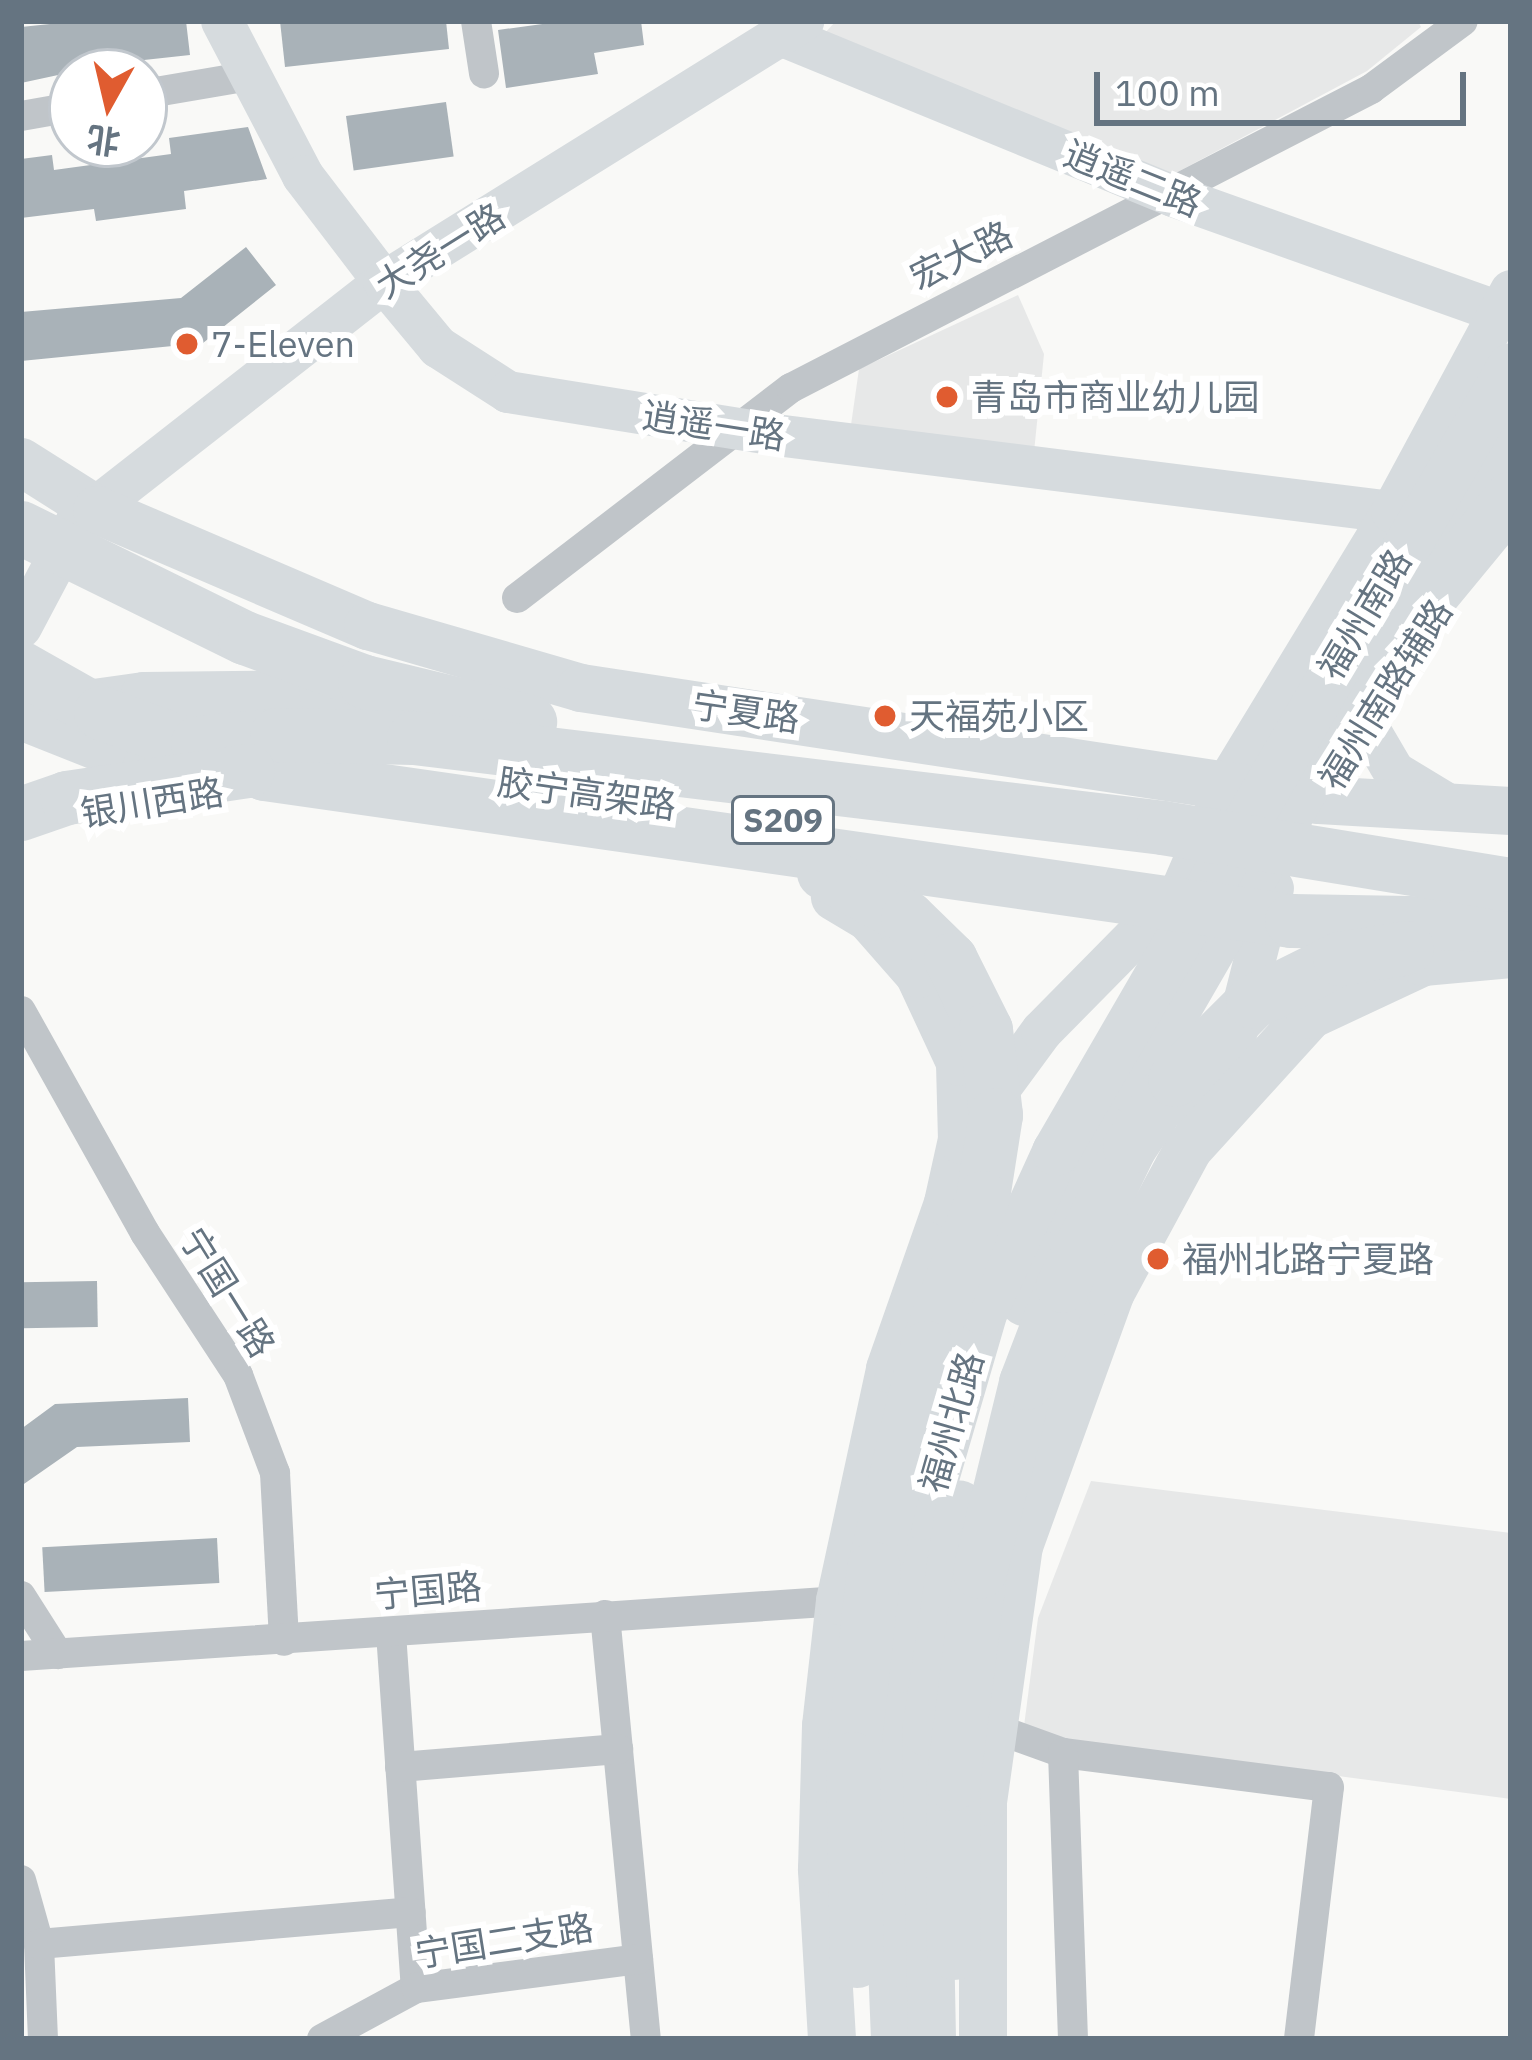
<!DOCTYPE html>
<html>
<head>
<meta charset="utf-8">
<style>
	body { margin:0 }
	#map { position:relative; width:1532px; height:2060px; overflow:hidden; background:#f9f9f7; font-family:"IBM Plex Sans","Noto Sans SC",sans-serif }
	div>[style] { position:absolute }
	.built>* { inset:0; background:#e7e8e8 }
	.building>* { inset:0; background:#a9b2b8; transform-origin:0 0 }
	.street>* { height:30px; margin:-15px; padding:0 15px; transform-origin:15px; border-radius:15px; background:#c0c5c9 }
	.secondary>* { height:42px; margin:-21px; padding:0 21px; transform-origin:21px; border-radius:21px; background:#d6dbde }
	.primary>* { height:48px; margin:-24px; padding:0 24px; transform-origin:24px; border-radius:24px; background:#d6dbde }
	.highway>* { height:54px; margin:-27px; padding:0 27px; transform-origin:27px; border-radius:27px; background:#d6dbde }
	.dots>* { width:33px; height:33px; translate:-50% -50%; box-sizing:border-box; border:6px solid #fff; border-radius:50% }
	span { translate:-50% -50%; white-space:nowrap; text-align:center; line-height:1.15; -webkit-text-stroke:12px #fff; paint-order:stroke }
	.shield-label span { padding:3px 9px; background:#fff; border:3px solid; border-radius:9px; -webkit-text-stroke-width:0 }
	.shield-label { font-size:33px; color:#657481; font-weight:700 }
	.street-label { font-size:36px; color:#657481 }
	.poi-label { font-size:36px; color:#657481 }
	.left { translate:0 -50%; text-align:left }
	.frame { position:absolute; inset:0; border:24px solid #657481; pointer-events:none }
	.north { position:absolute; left:48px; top:48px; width:120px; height:120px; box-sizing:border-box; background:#fff; border:3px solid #c1c7cd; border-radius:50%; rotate:188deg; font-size:33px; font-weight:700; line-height:48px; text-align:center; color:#657481 }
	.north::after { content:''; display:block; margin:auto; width:42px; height:54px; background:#e05c30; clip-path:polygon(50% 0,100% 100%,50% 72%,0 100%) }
	.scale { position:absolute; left:1094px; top:72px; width:372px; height:54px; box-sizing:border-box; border:6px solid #657481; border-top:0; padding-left:15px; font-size:36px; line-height:42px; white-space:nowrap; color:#657481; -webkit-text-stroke:9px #fff; paint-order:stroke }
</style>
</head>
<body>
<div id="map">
	<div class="built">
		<i style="clip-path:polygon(836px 21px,1418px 21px,1421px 27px,1367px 71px,1170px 176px,823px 35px)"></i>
		<i style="clip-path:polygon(1018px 295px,1044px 354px,1034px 452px,851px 425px,859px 369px)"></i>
		<i style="clip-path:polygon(1091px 1481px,1511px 1533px,1511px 1799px,1023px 1734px,1038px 1618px)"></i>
	</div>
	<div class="building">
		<i style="clip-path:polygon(79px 21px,186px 21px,190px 55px,144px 60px,145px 71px,72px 72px,21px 83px,21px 27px)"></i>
		<i style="clip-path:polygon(280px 21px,446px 21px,449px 49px,285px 67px)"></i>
		<i style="clip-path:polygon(564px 21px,641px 21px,644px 45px,594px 53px,598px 74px,506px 88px,498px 30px)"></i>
		<i style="left:446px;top:102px;width:55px;height:101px;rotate:82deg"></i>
		<i style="clip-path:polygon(248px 127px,267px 179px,184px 191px,186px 209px,96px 221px,94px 209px,21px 218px,21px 159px,52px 155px,54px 170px,171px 154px,169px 138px)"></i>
		<i style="clip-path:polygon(246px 247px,276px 285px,203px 343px,21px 361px,21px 312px,181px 298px)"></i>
		<i style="left:97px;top:1281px;width:46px;height:76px;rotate:89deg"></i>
		<i style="clip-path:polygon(188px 1398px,190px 1442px,77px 1447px,21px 1486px,21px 1429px,55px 1404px)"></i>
		<i style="left:217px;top:1538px;width:45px;height:175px;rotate:87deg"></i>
	</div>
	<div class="street">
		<i style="left:476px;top:21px;width:53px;rotate:81.3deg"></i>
		<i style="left:144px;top:94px;width:107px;rotate:-9.7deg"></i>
		<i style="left:21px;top:116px;width:52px;rotate:-10deg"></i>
		<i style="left:517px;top:598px;width:345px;rotate:-37.5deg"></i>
		<i style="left:791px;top:388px;width:653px;rotate:-27.27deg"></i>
		<i style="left:1371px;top:89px;width:114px;rotate:-36.5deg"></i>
		<i style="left:21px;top:1011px;width:254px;rotate:60.8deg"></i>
		<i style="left:145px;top:1233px;width:170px;rotate:56.8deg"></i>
		<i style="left:238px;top:1375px;width:105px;rotate:69.3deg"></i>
		<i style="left:275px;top:1473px;width:168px;rotate:86.9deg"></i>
		<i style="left:21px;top:1596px;width:69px;rotate:57.5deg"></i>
		<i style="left:605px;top:1615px;width:426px;rotate:84.5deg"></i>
		<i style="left:391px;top:1633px;width:356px;rotate:86deg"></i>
		<i style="left:21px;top:1656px;width:821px;rotate:-3.84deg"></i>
		<i style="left:991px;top:1727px;width:77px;rotate:19.9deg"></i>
		<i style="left:1063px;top:1753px;width:268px;rotate:7.3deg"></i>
		<i style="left:1329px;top:1787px;width:254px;rotate:96.8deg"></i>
		<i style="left:1063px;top:1753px;width:286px;rotate:88deg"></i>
		<i style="left:400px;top:1767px;width:219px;rotate:-4.7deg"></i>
		<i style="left:21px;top:1880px;width:66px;rotate:74.3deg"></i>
		<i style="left:39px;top:1944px;width:95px;rotate:87.6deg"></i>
		<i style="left:39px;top:1944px;width:373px;rotate:-4.9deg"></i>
		<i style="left:322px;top:2039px;width:107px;rotate:-28.5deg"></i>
		<i style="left:416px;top:1988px;width:224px;rotate:-7.4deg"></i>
	</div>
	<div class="secondary">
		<i style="left:222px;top:21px;width:175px;rotate:62.4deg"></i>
		<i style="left:303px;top:176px;width:133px;rotate:52.6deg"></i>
		<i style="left:384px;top:282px;width:85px;rotate:50.3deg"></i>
		<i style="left:438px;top:347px;width:83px;rotate:32.7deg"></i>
		<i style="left:508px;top:392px;width:271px;rotate:9.1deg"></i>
		<i style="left:776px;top:435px;width:621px;rotate:7.13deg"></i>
		<i style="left:782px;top:21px;width:18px;rotate:71deg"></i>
		<i style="left:788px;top:38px;width:416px;rotate:22.3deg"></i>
		<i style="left:1173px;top:196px;width:346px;rotate:19.6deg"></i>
		<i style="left:21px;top:627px;width:118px;rotate:-62.1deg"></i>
		<i style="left:76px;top:523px;width:391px;rotate:-38deg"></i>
		<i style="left:384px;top:282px;width:494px;rotate:-31.9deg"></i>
		<i style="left:1366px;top:724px;width:56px;rotate:59.7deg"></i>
		<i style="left:1394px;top:772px;width:68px;rotate:31.1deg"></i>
		<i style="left:983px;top:1111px;width:99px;rotate:-53.6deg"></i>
		<i style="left:1042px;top:1031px;width:199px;rotate:-45.4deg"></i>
		<i style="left:1182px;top:889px;width:116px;rotate:-66.7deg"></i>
		<i style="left:1228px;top:782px;width:316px;rotate:-58.7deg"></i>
		<i style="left:1392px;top:512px;width:251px;rotate:-61.7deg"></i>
		<i style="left:1197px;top:1131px;width:84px;rotate:-66.2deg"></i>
		<i style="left:1231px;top:1054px;width:171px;rotate:-75.8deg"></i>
	</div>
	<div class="primary">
		<i style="left:21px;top:462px;width:90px;rotate:32.3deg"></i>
		<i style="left:97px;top:510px;width:295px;rotate:23.2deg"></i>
		<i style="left:368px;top:626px;width:222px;rotate:16.2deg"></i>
		<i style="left:581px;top:688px;width:746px;rotate:8.63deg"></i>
		<i style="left:1319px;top:800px;width:192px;rotate:3.3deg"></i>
		<i style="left:73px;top:706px;width:72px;rotate:-8deg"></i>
		<i style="left:144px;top:696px;width:179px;rotate:-0.6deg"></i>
		<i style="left:323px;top:694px;width:58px;rotate:9deg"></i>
		<i style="left:21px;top:716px;width:136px;rotate:21.6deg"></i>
		<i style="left:147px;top:766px;width:51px;rotate:7.8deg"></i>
		<i style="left:1024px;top:1302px;width:98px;rotate:-67.1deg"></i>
		<i style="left:1062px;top:1212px;width:141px;rotate:-60.7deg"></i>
		<i style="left:1131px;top:1089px;width:759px;rotate:-59.96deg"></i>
		<i style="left:832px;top:2039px;width:170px;rotate:-93.4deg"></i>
		<i style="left:822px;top:1869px;width:143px;rotate:-88.4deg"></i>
		<i style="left:826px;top:1726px;width:126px;rotate:-83.6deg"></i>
		<i style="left:840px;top:1601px;width:237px;rotate:-77.8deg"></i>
		<i style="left:890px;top:1369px;width:176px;rotate:-70.7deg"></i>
		<i style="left:948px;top:1203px;width:65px;rotate:-77.5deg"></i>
		<i style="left:962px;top:1140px;width:78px;rotate:-91.5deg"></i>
		<i style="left:960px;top:1062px;width:97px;rotate:-115deg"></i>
		<i style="left:919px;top:974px;width:74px;rotate:-131.2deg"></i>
		<i style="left:870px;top:918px;width:41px;rotate:-149deg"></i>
		<i style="left:895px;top:2039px;width:198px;rotate:-92.3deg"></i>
		<i style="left:887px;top:1841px;width:172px;rotate:-86.7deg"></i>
		<i style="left:897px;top:1669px;width:155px;rotate:-80deg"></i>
		<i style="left:924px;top:1516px;width:214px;rotate:-73.7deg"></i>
		<i style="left:984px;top:1311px;width:175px;rotate:-65.6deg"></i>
		<i style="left:1056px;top:1152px;width:907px;rotate:-59.9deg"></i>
		<i style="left:932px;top:2039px;width:307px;rotate:-91.1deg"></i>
		<i style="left:926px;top:1732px;width:230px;rotate:-81.5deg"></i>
		<i style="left:983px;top:2039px;width:237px;rotate:-90deg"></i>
		<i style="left:983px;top:1802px;width:259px;rotate:-82deg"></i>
		<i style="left:1019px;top:1546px;width:270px;rotate:-70.1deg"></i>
		<i style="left:1111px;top:1292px;width:164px;rotate:-61.6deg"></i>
		<i style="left:1189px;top:1148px;width:180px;rotate:-47.7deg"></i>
		<i style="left:1310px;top:1015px;width:125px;rotate:-25.1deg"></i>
		<i style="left:1423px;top:962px;width:88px;rotate:-5.2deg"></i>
	</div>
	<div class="highway">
		<i style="left:21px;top:528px;width:250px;rotate:26.2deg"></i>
		<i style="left:245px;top:638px;width:128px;rotate:20.1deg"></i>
		<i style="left:365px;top:682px;width:170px;rotate:13.6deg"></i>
		<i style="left:1384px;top:653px;width:200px;rotate:-50.5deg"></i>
		<i style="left:21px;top:668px;width:92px;rotate:29.4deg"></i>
		<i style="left:101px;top:713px;width:175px;rotate:20.4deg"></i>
		<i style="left:265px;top:774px;width:1037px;rotate:8.15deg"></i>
		<i style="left:1292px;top:921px;width:219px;rotate:1deg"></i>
		<i style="left:198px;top:743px;width:79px;rotate:-5.8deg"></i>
		<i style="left:277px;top:735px;width:137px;rotate:1.3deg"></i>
		<i style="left:414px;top:738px;width:754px;rotate:6.85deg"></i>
		<i style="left:1163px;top:828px;width:353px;rotate:9.3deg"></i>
		<i style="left:21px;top:814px;width:49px;rotate:-19.2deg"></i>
		<i style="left:67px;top:798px;width:183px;rotate:-8.5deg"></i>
		<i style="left:824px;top:873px;width:95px;rotate:28.2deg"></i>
		<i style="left:908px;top:918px;width:60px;rotate:44.3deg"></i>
		<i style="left:951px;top:960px;width:78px;rotate:63.4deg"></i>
		<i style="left:986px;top:1030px;width:86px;rotate:83.3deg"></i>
		<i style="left:996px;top:1115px;width:84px;rotate:98.9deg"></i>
		<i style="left:983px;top:1198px;width:160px;rotate:110.5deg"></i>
		<i style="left:927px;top:1348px;width:227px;rotate:103.5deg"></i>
		<i style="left:874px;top:1569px;width:191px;rotate:96.3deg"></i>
		<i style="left:853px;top:1759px;width:202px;rotate:88.9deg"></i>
		<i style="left:954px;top:1953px;width:169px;rotate:-90.3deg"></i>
		<i style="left:953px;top:1784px;width:214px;rotate:-82.7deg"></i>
		<i style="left:980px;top:1572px;width:195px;rotate:-76.3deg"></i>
		<i style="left:1026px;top:1383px;width:104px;rotate:-69.1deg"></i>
		<i style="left:1063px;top:1286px;width:154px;rotate:-64.3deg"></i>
		<i style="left:1130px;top:1147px;width:81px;rotate:-56.1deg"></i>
		<i style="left:1175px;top:1080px;width:110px;rotate:-45deg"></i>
		<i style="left:1253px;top:1002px;width:97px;rotate:-26.3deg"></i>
		<i style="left:1340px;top:959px;width:68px;rotate:-9.3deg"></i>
	</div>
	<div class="dots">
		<i style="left:187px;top:344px;background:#e05c30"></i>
		<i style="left:947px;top:397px;background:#e05c30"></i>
		<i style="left:885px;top:716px;background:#e05c30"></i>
		<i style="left:1158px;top:1259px;background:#e05c30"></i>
	</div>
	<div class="shield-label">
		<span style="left:783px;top:820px">S209</span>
	</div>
	<div class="street-label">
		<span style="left:1133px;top:178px;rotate:22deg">逍遥二路</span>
		<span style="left:440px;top:250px;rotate:-32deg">大尧一路</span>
		<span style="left:961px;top:255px;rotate:-26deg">宏大路</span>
		<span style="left:714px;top:425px;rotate:9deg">逍遥一路</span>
		<span style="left:1364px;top:614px;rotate:-59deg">福州南路</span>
		<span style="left:1385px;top:694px;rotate:-58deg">福州南路辅路</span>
		<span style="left:746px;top:711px;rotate:8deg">宁夏路</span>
		<span style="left:587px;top:793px;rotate:8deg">胶宁高架路</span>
		<span style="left:152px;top:802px;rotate:-9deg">银川西路</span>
		<span style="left:228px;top:1292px;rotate:58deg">宁国一路</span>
		<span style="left:951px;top:1422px;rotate:-74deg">福州北路</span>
		<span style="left:428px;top:1590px;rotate:-5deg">宁国路</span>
		<span style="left:504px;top:1940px;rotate:-9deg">宁国二支路</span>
	</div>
	<div class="poi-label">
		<span class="left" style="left:211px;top:344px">7-Eleven</span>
		<span class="left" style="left:971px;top:397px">青岛市商业幼儿园</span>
		<span class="left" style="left:909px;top:716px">天福苑小区</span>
		<span class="left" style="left:1182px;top:1259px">福州北路宁夏路</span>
	</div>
	<div class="frame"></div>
	<div class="north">北</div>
	<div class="scale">100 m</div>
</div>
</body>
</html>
